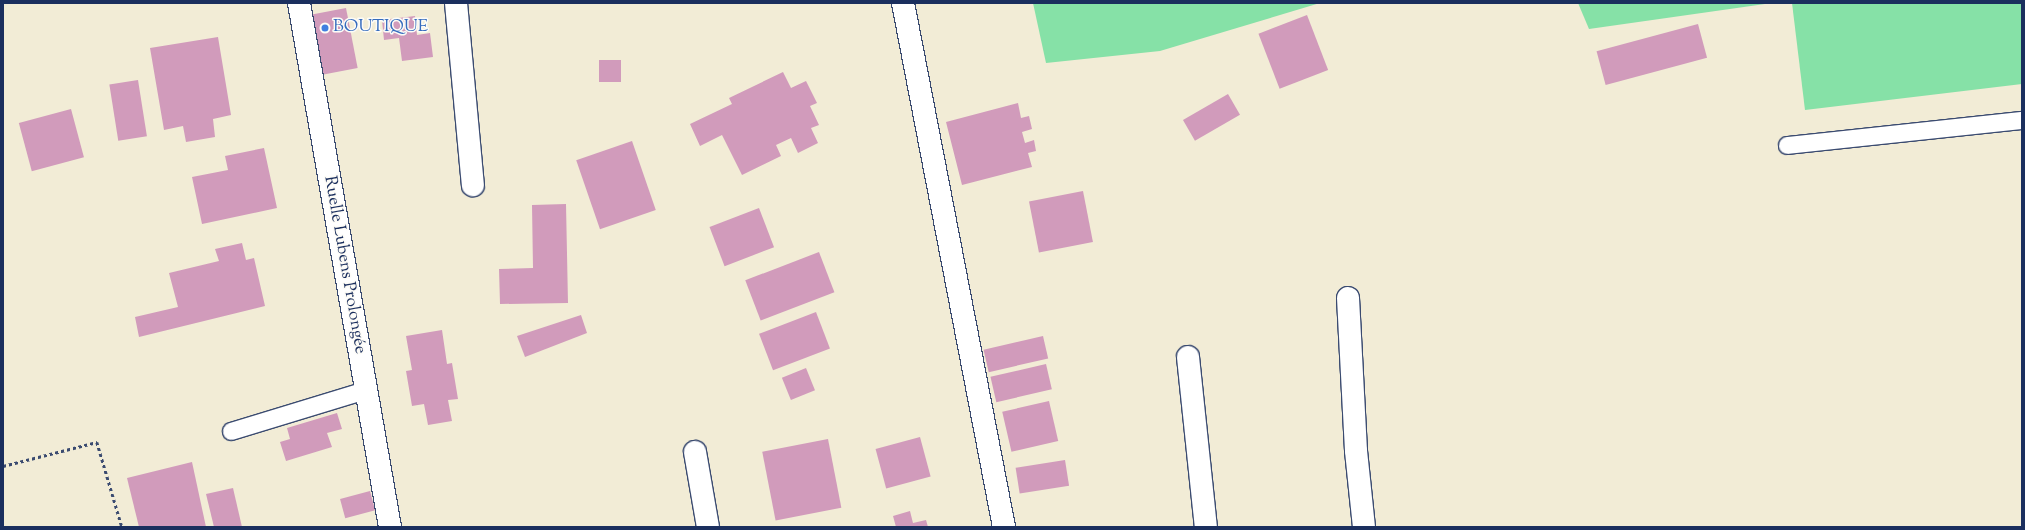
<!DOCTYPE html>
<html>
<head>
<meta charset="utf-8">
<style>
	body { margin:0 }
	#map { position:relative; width:2025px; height:530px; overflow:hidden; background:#f2ecd6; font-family:"Sorts Mill Goudy",serif }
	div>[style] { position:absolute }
	.green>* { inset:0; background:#86e1a7 }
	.building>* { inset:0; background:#d19bbb; transform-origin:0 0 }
	.path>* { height:2.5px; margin-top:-1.25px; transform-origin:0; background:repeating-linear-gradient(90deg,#3b4b70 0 3px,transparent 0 6px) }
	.roads { filter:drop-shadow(1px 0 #3b4b70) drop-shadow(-1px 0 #3b4b70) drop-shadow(0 1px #3b4b70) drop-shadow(0 -1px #3b4b70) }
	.service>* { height:17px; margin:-8.5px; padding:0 8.5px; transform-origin:8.5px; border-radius:8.5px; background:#fff }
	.minor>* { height:22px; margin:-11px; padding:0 11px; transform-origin:11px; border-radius:11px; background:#fff }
	.dots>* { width:11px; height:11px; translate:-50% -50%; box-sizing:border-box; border:2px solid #fdfcf7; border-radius:50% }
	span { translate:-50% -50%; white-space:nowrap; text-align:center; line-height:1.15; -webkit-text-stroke:3px #fdfcf7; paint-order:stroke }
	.shop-label { font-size:17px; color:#366cbe }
	.left { translate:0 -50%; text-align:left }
	.street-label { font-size:17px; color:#1b2f5e }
	.frame { position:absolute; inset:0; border:4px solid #1b2f5e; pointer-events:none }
</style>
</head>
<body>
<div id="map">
	<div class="green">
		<i style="clip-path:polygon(1033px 3px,1320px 3px,1160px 51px,1046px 63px)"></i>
		<i style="clip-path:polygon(1578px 3px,1772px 3px,1589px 29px)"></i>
		<i style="clip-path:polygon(1792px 3px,2022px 3px,2022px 84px,1805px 110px)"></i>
	</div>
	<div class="building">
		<i style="left:346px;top:8px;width:61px;height:36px;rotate:79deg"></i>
		<i style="left:1307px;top:15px;width:59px;height:52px;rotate:69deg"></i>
		<i style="clip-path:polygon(415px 16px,417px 35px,430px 33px,433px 57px,402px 61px,399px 38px,384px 40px,382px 20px)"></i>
		<i style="left:1698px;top:24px;width:35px;height:105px;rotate:75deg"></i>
		<i style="clip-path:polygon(218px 37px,231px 115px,213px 119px,215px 137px,186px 142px,183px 126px,164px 130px,150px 48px)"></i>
		<i style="left:621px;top:60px;width:22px;height:22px;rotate:90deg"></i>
		<i style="clip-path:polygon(783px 72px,791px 88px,806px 81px,817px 103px,810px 106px,819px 125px,811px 128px,818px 143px,798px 153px,791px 138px,776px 145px,781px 156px,742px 175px,722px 135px,700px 146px,690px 124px,732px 104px,729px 98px)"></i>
		<i style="left:138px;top:80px;width:57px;height:29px;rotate:81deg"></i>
		<i style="left:1228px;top:94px;width:24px;height:52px;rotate:60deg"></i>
		<i style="clip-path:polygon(1018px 103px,1021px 118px,1029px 116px,1032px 129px,1022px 132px,1025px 143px,1034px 140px,1036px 151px,1028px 153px,1032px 167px,962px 185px,946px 122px)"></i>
		<i style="left:71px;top:109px;width:50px;height:54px;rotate:75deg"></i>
		<i style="left:632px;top:141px;width:73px;height:59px;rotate:71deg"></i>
		<i style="clip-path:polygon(264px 148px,277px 208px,202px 224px,192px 177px,228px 170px,225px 156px)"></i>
		<i style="left:1083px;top:191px;width:52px;height:55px;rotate:79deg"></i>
		<i style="clip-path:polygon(566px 204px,568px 303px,500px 304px,499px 269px,533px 268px,532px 205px)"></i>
		<i style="left:759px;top:208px;width:42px;height:53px;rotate:69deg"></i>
		<i style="clip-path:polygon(242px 243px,246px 260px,254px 258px,265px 306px,139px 337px,135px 317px,178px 307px,169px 273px,219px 261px,215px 249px)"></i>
		<i style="left:819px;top:252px;width:43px;height:79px;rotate:69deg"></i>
		<i style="left:816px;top:312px;width:39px;height:61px;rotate:69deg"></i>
		<i style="clip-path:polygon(581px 315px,587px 333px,525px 357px,517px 336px)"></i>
		<i style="clip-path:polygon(442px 330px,447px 364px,452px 363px,458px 399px,448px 400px,452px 421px,428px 425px,424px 404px,412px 406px,406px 371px,412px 370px,406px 336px)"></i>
		<i style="left:1043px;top:336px;width:23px;height:61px;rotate:77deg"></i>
		<i style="left:1046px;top:364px;width:26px;height:57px;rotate:77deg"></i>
		<i style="left:806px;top:368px;width:24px;height:26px;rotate:68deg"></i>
		<i style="left:1049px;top:401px;width:41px;height:48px;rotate:77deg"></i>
		<i style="clip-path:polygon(337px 413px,342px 429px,327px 433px,332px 447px,286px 461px,280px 442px,290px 439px,287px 428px)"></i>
		<i style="left:920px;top:437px;width:41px;height:46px;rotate:75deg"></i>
		<i style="left:828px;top:439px;width:70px;height:67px;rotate:79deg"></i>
		<i style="left:1065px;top:460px;width:26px;height:50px;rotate:81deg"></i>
		<i style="clip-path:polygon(192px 462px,206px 527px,139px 527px,127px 478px)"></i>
		<i style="clip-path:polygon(233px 488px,242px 527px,214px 527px,206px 494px)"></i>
		<i style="left:370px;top:491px;width:20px;height:31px;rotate:75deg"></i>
		<i style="clip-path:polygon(910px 511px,913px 523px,926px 520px,928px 527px,896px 527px,893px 516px)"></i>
	</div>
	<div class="path">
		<i style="left:3px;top:466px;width:97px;rotate:-14.3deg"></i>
		<i style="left:97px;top:442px;width:89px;rotate:73.6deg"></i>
	</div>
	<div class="roads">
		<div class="service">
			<i style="left:1787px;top:145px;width:236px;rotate:-6.1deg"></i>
			<i style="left:231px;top:431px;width:140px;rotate:-17deg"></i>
		</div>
		<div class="minor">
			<i style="left:299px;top:3px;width:532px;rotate:80.15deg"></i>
			<i style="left:456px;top:3px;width:183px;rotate:84.7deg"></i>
			<i style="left:903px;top:3px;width:534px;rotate:79.09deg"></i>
			<i style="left:1348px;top:298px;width:153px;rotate:87deg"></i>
			<i style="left:1356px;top:451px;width:76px;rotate:84deg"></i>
			<i style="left:1188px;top:357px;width:171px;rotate:84deg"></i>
			<i style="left:695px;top:452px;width:76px;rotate:80.2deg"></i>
		</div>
	</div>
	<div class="dots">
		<i style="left:325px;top:28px;background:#3f7fe0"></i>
	</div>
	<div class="shop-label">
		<span class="left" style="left:333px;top:28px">BOUTIQUE</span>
	</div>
	<div class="street-label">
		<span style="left:344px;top:265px;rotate:80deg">Ruelle Lubens Prolongée</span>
	</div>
	<div class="frame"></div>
</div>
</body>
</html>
